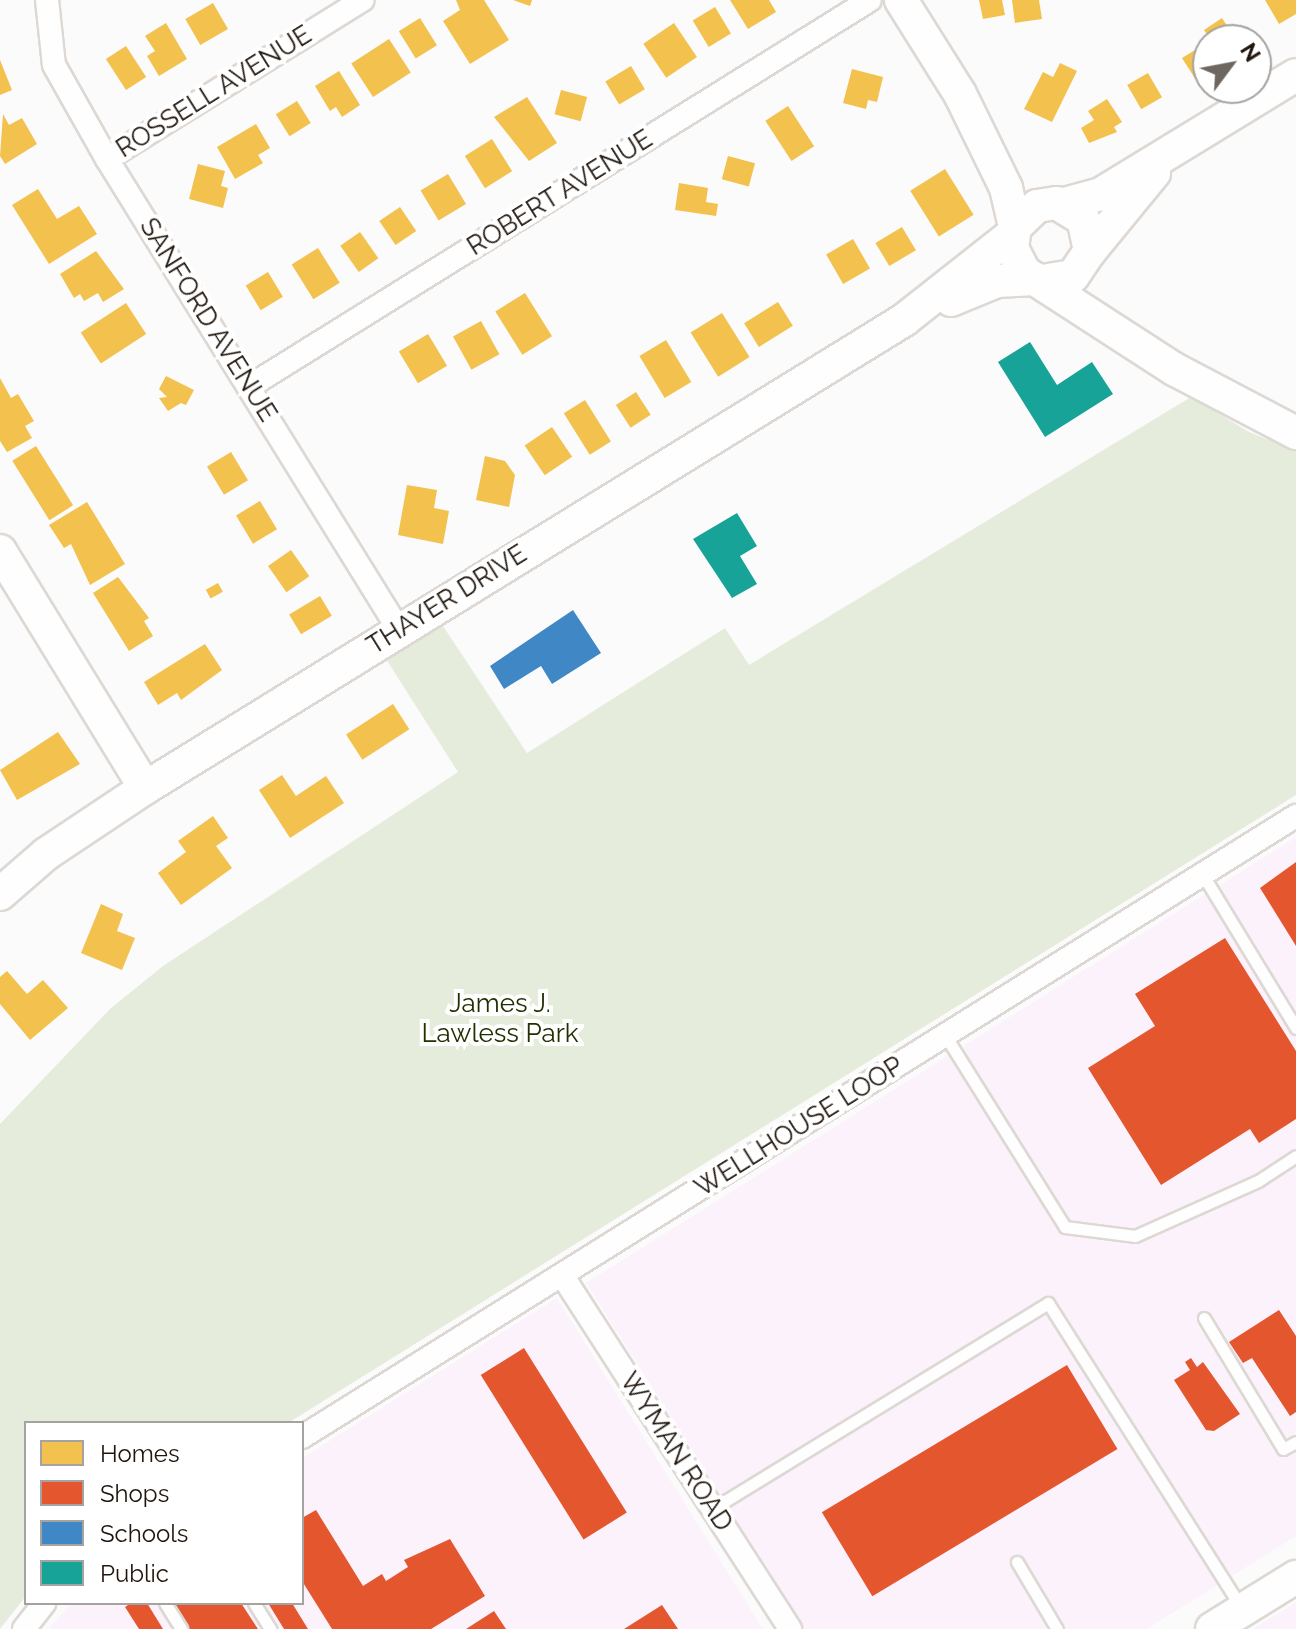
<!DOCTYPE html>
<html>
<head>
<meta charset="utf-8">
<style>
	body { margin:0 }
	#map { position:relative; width:1296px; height:1629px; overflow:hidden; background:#fbfbfb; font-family:Raleway,sans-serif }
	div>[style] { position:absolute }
	.commercial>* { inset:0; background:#fcf2fc }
	.green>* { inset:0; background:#e6ecdc }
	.homes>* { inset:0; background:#f2c14e; transform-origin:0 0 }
	.shops>* { inset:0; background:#e4572e; transform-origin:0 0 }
	.schools>* { inset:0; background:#3f88c5 }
	.public>* { inset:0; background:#17a398 }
	.roads { filter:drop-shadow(2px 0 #ddd8d3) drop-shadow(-2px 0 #ddd8d3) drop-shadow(0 2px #ddd8d3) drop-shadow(0 -2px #ddd8d3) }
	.lane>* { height:11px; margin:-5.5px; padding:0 5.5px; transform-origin:5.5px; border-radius:5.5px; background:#fefefe }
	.street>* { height:22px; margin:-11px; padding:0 11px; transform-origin:11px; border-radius:11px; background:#fefefe }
	.secondary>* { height:32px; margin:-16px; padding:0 16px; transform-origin:16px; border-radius:16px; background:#fefefe }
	span { translate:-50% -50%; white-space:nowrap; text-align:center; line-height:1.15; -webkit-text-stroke:8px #fff; paint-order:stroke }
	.street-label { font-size:26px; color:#20160e }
	.park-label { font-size:26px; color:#222f00 }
	.legend { position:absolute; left:24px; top:1421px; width:280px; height:184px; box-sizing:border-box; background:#fff; border:2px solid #a6a29f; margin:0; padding:10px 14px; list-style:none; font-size:24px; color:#20160e }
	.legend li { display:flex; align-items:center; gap:16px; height:40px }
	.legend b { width:40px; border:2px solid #a6a29f }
	.north { position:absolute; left:1192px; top:24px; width:80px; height:80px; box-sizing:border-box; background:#fff; border:2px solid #a6a29f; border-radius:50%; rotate:58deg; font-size:22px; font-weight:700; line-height:32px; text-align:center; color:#20160e }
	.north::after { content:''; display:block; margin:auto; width:28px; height:36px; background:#6d6661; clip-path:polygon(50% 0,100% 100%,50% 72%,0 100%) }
</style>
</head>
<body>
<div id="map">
	<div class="commercial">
		<i style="clip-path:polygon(1296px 837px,1296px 1536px,1147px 1629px,805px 1629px,586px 1283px)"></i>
		<i style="clip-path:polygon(557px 1298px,763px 1629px,48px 1629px,72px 1603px,302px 1603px,302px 1458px)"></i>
		<i style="clip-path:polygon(1296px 1602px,1296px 1629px,1253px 1629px)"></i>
	</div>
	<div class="green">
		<i style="clip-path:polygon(1191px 397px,1249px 432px,1296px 451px,1296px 795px,288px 1423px,26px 1423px,26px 1596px,0 1629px,0 1124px,110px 1009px,163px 966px,458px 772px,386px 659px,443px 626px,527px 753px,725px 628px,749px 665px)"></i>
	</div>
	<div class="homes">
		<i style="clip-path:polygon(456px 0,484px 0,509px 40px,470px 64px,443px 21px,460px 10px)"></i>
		<i style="clip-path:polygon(513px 0,532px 0,530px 6px)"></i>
		<i style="clip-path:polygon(730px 0,769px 0,776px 12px,748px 29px)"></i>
		<i style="clip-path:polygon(979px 0,1002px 0,1005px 15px,983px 19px)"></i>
		<i style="clip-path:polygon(1012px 0,1039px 0,1042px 19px,1015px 23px)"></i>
		<i style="clip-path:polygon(1265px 0,1296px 0,1296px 14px,1279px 24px)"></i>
		<i style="left:213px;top:3px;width:30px;height:32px;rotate:60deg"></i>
		<i style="left:715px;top:7px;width:31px;height:26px;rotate:59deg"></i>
		<i style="left:420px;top:18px;width:32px;height:25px;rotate:58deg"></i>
		<i style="clip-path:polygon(1222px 18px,1236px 40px,1211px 40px,1204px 30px)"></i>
		<i style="clip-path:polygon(166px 23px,187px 59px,159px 76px,147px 56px,155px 51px,145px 36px)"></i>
		<i style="left:674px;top:23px;width:41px;height:37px;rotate:56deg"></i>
		<i style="left:389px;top:39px;width:40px;height:45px;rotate:57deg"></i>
		<i style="clip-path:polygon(1208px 42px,1208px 76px,1198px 83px,1182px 58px)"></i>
		<i style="left:126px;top:46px;width:37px;height:24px;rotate:57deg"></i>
		<i style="clip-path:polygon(0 60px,12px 90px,0 95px)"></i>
		<i style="clip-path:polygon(1060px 63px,1077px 71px,1052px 122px,1024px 109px,1043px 72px,1053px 77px)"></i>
		<i style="left:631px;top:66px;width:27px;height:30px;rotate:59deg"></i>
		<i style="clip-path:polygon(852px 69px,883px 77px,877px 102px,868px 100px,866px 109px,843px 103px)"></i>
		<i style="clip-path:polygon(339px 71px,360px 105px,342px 117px,336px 107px,330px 111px,315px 86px)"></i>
		<i style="left:1148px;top:73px;width:28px;height:24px;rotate:60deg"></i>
		<i style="left:561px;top:90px;width:27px;height:25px;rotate:15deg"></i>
		<i style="clip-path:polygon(527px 97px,557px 143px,529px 161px,494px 117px)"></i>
		<i style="clip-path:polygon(1107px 99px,1122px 122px,1114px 127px,1117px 132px,1089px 143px,1081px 128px,1094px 120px,1088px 111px)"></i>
		<i style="left:297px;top:101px;width:26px;height:25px;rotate:58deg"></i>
		<i style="left:788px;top:106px;width:48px;height:27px;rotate:57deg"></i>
		<i style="clip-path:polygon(3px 114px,9px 125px,22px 118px,37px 144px,5px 164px,0 156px)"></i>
		<i style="clip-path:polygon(256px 124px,270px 148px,258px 155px,263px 163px,235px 179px,217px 147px)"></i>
		<i style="left:492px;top:139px;width:38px;height:32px;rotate:58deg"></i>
		<i style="left:728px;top:156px;width:28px;height:24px;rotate:15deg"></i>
		<i style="clip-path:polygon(198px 164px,225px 171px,221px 186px,228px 188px,223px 208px,189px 199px)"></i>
		<i style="left:945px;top:169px;width:54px;height:41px;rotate:58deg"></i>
		<i style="left:448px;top:174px;width:35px;height:32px;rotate:59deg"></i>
		<i style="clip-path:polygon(679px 183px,708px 188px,706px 202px,718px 204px,716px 216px,675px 210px)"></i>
		<i style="clip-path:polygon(38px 189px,57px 219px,79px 206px,97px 234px,49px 264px,12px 205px)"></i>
		<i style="left:400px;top:207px;width:29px;height:25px;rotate:56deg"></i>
		<i style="left:902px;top:227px;width:27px;height:31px;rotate:59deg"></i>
		<i style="left:360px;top:232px;width:32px;height:24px;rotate:55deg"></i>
		<i style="left:853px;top:239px;width:34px;height:31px;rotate:60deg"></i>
		<i style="left:318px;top:248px;width:41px;height:31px;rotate:58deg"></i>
		<i style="clip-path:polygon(96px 251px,124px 289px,103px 302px,98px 293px,84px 301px,80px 294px,74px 298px,60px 274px)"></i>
		<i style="left:268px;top:272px;width:29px;height:26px;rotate:59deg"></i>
		<i style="left:525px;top:293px;width:51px;height:35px;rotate:58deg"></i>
		<i style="left:778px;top:302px;width:28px;height:40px;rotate:58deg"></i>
		<i style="left:126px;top:303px;width:37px;height:54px;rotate:57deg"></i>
		<i style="left:722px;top:313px;width:52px;height:37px;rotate:58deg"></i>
		<i style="left:481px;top:321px;width:38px;height:32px;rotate:61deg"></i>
		<i style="left:428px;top:334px;width:37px;height:34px;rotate:59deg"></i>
		<i style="left:666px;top:340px;width:49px;height:31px;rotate:59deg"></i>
		<i style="clip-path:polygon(166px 376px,194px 390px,186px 405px,181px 403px,168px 411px,159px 398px,167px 397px,159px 389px)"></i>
		<i style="clip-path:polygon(0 378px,11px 398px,18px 394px,34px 421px,25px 426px,32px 438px,7px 452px,0 441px)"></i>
		<i style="left:636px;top:392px;width:27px;height:24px;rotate:57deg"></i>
		<i style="left:585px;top:400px;width:49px;height:25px;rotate:58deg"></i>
		<i style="left:552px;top:427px;width:36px;height:33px;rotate:56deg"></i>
		<i style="left:36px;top:446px;width:70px;height:28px;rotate:58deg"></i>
		<i style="left:231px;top:452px;width:33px;height:28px;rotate:59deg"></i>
		<i style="clip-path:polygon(485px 456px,505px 461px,515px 475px,509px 507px,476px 500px)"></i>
		<i style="clip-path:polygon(407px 485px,437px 490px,434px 508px,449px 511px,443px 544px,398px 535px)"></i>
		<i style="left:260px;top:501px;width:33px;height:28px;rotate:59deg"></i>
		<i style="clip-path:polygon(87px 502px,125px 564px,90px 585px,71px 544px,64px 548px,49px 525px)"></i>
		<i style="left:291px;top:550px;width:32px;height:28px;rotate:55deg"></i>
		<i style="clip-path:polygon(118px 577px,149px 618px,144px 621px,153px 636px,129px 651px,93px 593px)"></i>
		<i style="left:218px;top:583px;width:10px;height:14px;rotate:61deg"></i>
		<i style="left:320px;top:596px;width:23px;height:36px;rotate:59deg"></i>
		<i style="clip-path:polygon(205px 644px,222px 670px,181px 700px,177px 693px,158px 705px,144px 682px)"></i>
		<i style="left:393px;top:704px;width:30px;height:56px;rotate:57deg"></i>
		<i style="clip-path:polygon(58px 732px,80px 764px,17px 800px,0 770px)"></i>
		<i style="clip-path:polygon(282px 775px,296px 796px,326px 776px,344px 803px,290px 838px,259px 790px)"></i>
		<i style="clip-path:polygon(213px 816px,228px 838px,216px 846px,232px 868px,181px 905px,158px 873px,186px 852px,178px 841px)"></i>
		<i style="clip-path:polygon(101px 904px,123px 914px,117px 931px,135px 938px,122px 970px,81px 953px)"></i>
		<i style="clip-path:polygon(7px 971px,27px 994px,43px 980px,68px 1008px,30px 1040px,0 1004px,0 977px)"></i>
	</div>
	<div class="shops">
		<i style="clip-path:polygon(1296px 862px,1296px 946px,1260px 888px)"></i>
		<i style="clip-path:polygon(1225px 938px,1296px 1051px,1296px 1119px,1259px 1143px,1250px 1129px,1161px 1185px,1088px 1068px,1155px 1026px,1135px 994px)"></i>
		<i style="clip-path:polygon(1279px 1310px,1296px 1336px,1296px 1412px,1290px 1416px,1252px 1358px,1243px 1363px,1229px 1342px)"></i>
		<i style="left:524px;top:1348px;width:194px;height:51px;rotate:58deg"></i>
		<i style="clip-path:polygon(1191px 1358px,1197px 1367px,1203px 1362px,1240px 1414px,1214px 1431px,1206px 1430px,1174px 1380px,1190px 1370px,1185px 1362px)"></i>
		<i style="left:1067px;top:1365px;width:98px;height:286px;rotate:59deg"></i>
		<i style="clip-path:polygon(316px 1510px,363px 1586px,382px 1574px,386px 1581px,408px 1567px,404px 1560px,450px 1539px,485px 1596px,431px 1629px,332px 1629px,302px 1581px,302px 1518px)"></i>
		<i style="clip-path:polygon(131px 1603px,147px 1603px,163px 1629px,139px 1629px,125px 1607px)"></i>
		<i style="clip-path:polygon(172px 1603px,241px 1603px,258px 1629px,189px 1629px)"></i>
		<i style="clip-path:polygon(268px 1603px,292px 1603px,308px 1629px,284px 1629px)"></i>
		<i style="clip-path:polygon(662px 1605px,678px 1629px,624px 1629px)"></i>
		<i style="clip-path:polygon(494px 1611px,506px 1629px,466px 1629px)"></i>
	</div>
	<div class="schools">
		<i style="clip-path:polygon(573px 610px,601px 653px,552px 684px,541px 666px,504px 689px,490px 666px)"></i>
	</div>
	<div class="public">
		<i style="clip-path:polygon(1030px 342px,1057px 385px,1092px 362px,1113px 394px,1045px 437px,998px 362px)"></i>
		<i style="clip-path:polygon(737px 513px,757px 546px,740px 556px,757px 584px,732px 598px,693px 539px)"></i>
	</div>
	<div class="roads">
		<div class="lane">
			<i style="left:1203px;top:875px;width:179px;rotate:58.7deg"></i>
			<i style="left:945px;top:1035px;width:226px;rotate:58deg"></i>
			<i style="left:1065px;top:1227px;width:71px;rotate:7.3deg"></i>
			<i style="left:1135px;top:1236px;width:135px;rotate:-24.1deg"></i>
			<i style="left:1258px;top:1181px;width:45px;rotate:-33.3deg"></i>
			<i style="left:1204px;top:1318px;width:153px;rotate:58.9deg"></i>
			<i style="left:1283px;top:1449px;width:15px;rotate:-28deg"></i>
			<i style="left:712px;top:1509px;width:394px;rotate:-31.5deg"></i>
			<i style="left:1048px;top:1303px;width:359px;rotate:57.6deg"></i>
			<i style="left:1017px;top:1562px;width:78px;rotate:59.2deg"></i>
			<i style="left:165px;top:1603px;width:31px;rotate:58deg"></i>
			<i style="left:254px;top:1603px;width:31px;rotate:58deg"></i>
		</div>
		<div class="street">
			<i style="left:47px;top:0;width:65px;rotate:83.9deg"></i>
			<i style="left:54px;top:65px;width:108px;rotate:60.6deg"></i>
			<i style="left:107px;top:159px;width:554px;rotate:58.2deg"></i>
			<i style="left:107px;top:159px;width:301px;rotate:-31.9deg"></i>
			<i style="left:250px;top:386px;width:730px;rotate:-31.91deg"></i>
			<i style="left:562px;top:1275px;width:421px;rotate:57.2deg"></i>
			<i style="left:302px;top:1437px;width:1172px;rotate:-32deg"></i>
			<i style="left:24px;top:1629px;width:33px;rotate:-52deg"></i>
		</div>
		<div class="secondary">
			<i style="left:901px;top:0;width:111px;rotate:57.9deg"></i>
			<i style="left:960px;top:94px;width:105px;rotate:63.9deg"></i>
			<i style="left:1006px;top:188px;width:40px;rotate:77deg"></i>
			<i style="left:1061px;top:205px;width:41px;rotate:-15.4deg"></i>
			<i style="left:1101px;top:194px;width:228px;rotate:-31.4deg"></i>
			<i style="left:1090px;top:251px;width:101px;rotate:-50.6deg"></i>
			<i style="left:1042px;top:281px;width:31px;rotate:-9deg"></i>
			<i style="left:1073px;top:276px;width:30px;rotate:-56deg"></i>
			<i style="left:1090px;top:251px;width:33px;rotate:-102deg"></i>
			<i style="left:1083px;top:219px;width:31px;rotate:-149deg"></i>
			<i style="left:1056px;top:203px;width:19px;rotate:171deg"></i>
			<i style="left:1037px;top:206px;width:30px;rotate:136deg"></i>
			<i style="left:1015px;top:227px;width:21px;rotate:98deg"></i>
			<i style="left:1012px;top:248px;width:27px;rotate:63deg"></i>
			<i style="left:1024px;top:272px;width:179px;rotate:32.9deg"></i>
			<i style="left:1174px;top:369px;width:138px;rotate:27.7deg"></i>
			<i style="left:951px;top:300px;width:50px;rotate:-22.4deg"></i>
			<i style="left:997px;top:281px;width:38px;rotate:-3deg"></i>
			<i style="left:0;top:551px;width:278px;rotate:58.5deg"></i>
			<i style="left:0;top:894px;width:61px;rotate:-41deg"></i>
			<i style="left:46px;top:854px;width:119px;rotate:-33.7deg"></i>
			<i style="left:145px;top:788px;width:892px;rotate:-31.66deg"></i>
			<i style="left:904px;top:320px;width:139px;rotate:-38.3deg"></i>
			<i style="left:1212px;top:1629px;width:99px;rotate:-31.8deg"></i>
		</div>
	</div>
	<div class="street-label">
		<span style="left:214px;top:92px;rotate:-32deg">ROSSELL AVENUE</span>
		<span style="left:560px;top:193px;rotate:-32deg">ROBERT AVENUE</span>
		<span style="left:208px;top:320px;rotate:58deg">SANFORD AVENUE</span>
		<span style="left:447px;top:600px;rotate:-32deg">THAYER DRIVE</span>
		<span style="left:799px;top:1127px;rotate:-32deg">WELLHOUSE LOOP</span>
		<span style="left:676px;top:1452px;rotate:57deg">WYMAN ROAD</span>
	</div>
	<div class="park-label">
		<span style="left:500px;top:1019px">James J.<br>Lawless Park</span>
	</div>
	<ul class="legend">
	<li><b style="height:22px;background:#f2c14e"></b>Homes</li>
	<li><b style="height:22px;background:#e4572e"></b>Shops</li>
	<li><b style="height:22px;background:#3f88c5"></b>Schools</li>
	<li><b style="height:22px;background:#17a398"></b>Public</li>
	</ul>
	<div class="north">N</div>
</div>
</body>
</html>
